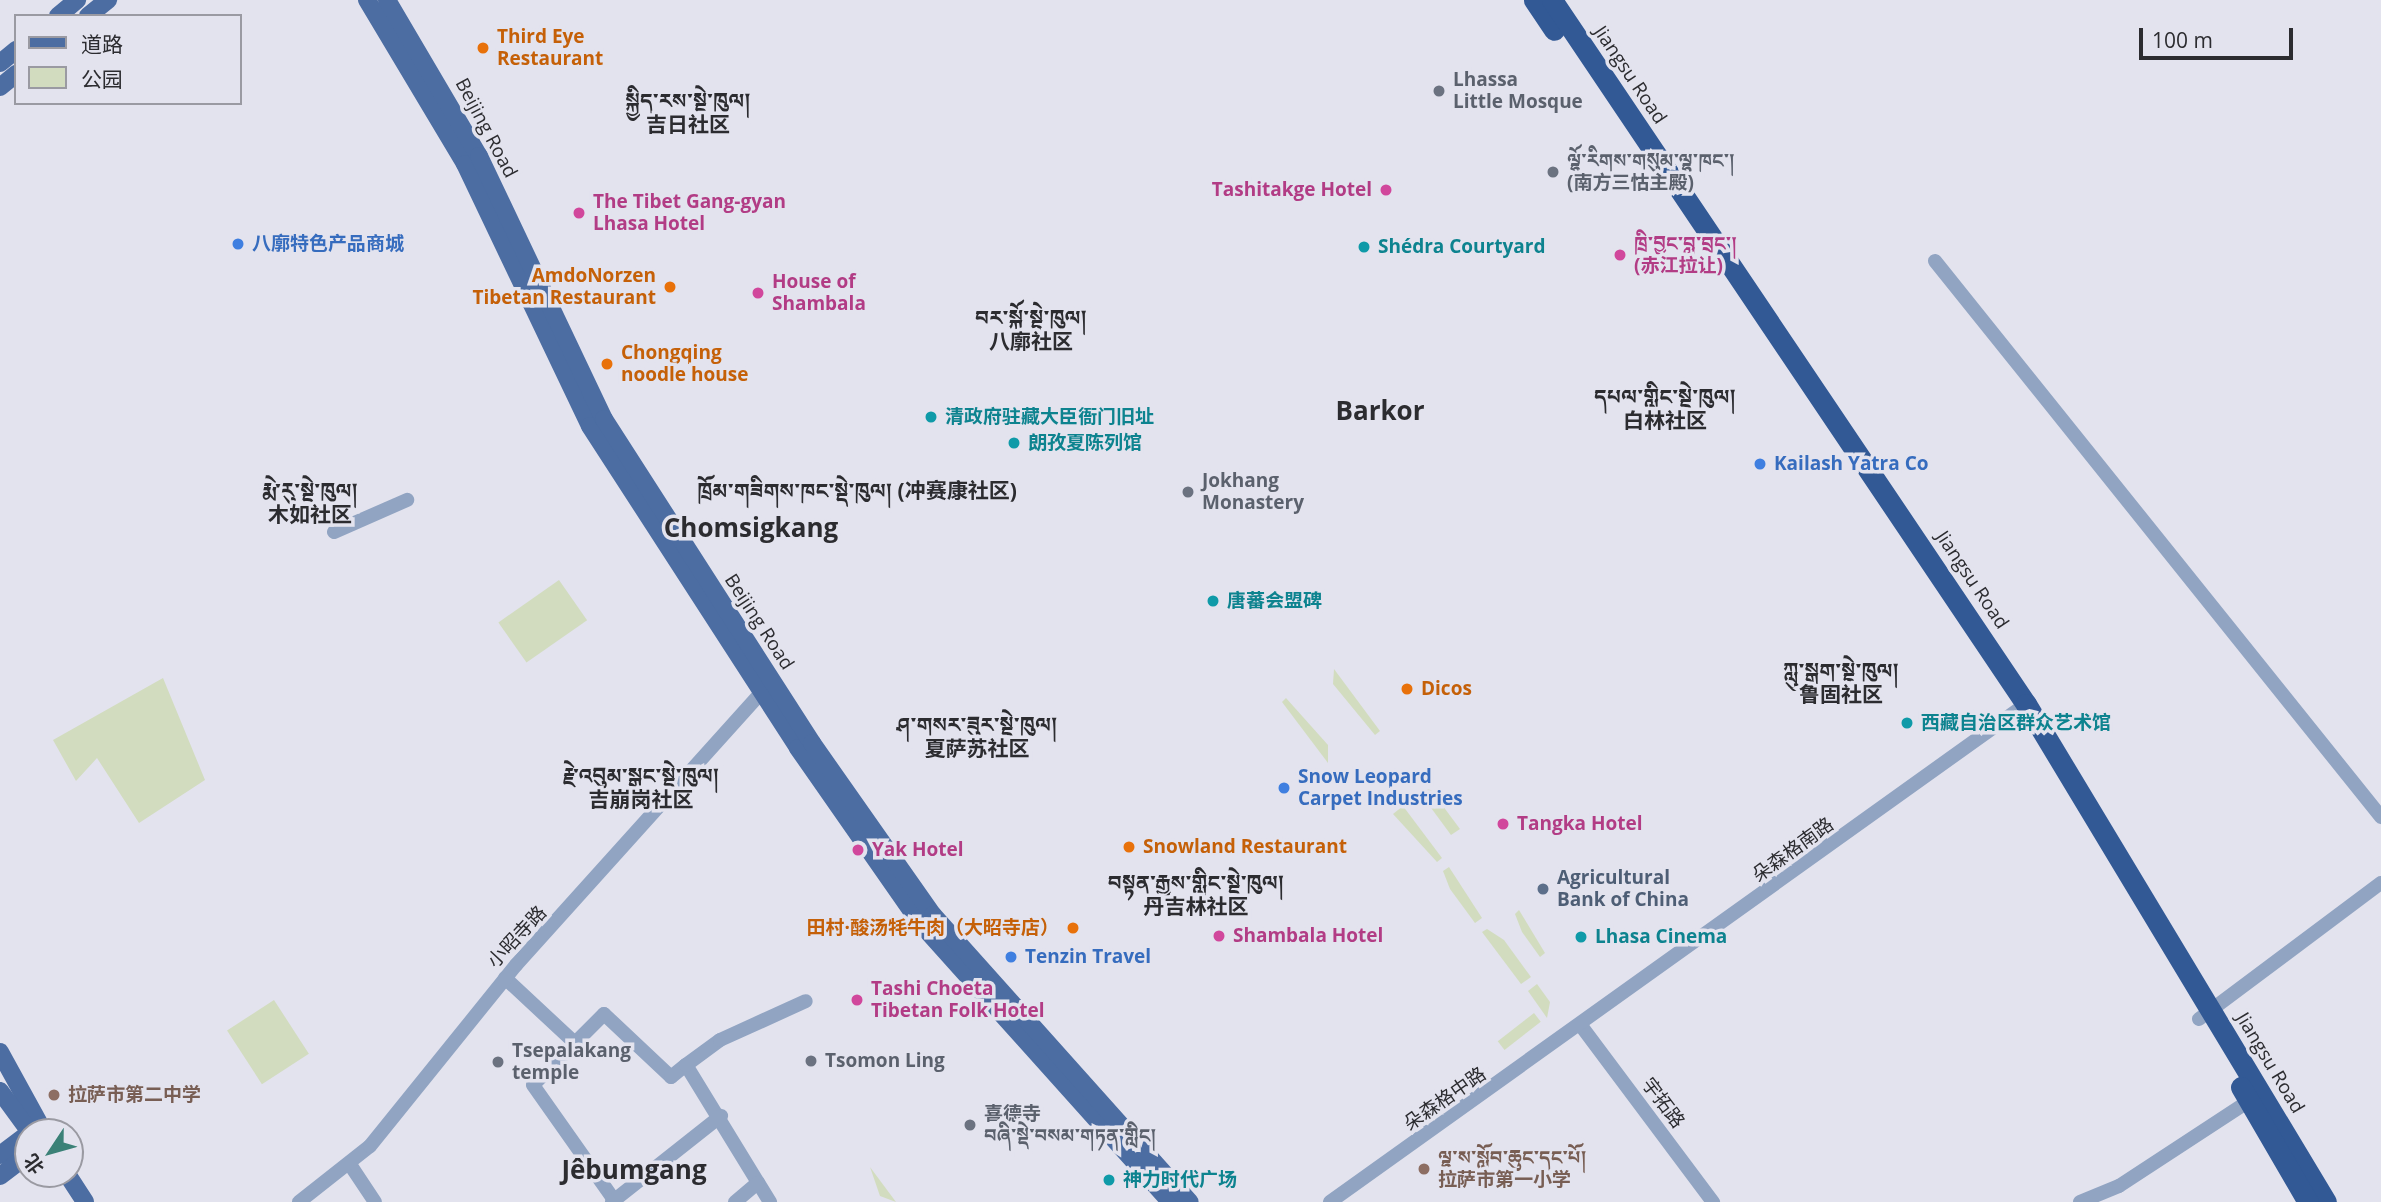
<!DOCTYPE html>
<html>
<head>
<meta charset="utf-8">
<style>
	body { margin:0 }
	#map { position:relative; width:2381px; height:1202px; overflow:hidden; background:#e3e3ee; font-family:"Open Sans","Noto Sans SC","Noto Serif Tibetan",sans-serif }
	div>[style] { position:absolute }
	.green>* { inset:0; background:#d2dcbf; transform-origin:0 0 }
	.minor>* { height:14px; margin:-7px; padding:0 7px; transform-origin:7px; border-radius:7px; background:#91a4c2 }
	.major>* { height:18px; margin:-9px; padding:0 9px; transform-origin:9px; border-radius:9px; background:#4c6da2 }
	.highway>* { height:21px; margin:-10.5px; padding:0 10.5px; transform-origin:10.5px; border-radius:10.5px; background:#325995 }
	.dots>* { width:19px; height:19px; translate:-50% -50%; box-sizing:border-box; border:4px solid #e3e3ee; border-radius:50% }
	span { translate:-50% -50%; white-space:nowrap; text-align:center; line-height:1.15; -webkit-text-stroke:7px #e3e3ee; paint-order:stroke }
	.food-label { font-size:19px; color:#c56008; font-weight:700 }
	.left { translate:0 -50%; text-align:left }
	.right { translate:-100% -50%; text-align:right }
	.street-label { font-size:19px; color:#2c2c30 }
	.worship-label { font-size:19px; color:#5b616d; font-weight:700 }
	.hotel-label { font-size:19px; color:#b23c85; font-weight:700 }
	.shop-label { font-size:19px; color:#366cbe; font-weight:700 }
	.culture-label { font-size:19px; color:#0d838f; font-weight:700 }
	.service-label { font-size:19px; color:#4e5e75; font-weight:700 }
	.education-label { font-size:19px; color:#785e54; font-weight:700 }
	.neighbourhood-label { font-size:21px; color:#2c2c30; font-weight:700 }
	.district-label { font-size:26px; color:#2c2c30; font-weight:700 }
	.legend { position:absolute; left:14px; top:14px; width:228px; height:91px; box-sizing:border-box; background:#e3e3ee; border:2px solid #9a9aa2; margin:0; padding:9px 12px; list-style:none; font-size:21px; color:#2c2c30 }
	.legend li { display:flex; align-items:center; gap:14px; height:35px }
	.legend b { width:35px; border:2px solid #9a9aa2 }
	.north { position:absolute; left:14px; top:1118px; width:70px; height:70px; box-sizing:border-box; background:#e3e3ee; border:2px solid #9a9aa2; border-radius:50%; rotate:234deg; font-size:19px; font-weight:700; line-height:28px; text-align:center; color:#2c2c30 }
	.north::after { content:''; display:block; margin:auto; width:24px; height:32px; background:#3b8177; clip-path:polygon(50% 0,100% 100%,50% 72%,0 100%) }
	.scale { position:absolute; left:2139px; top:28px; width:154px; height:32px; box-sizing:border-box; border:4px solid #2c2c30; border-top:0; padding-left:9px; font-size:21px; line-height:24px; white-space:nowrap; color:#2c2c30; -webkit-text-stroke:5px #e3e3ee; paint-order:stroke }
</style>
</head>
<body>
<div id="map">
	<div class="green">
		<i style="left:559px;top:580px;width:49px;height:74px;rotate:55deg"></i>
		<i style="clip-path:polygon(1334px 669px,1380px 731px,1375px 735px,1333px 684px)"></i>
		<i style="clip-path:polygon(163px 678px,205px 780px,139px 823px,97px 758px,76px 781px,53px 740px)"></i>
		<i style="clip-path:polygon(1286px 698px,1328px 745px,1328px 763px,1282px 702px)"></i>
		<i style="clip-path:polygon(1425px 789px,1431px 790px,1460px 829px,1451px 835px,1423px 797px)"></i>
		<i style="clip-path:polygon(1403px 806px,1442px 858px,1437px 862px,1393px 814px)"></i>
		<i style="clip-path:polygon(1449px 867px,1482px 918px,1475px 923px,1450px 889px,1443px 871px)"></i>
		<i style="clip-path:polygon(1519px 910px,1545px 953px,1540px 957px,1522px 932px,1515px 914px)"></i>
		<i style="clip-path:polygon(1487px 929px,1504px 940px,1531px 977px,1521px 984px,1482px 932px)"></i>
		<i style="clip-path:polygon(1537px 984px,1550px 1002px,1547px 1018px,1528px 991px)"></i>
		<i style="left:274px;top:1000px;width:64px;height:56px;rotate:57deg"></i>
		<i style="left:1534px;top:1013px;width:11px;height:46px;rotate:52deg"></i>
		<i style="clip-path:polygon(870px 1167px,896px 1202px,880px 1196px)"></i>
	</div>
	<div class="minor">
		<i style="left:1935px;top:261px;width:713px;rotate:51.26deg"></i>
		<i style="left:334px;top:532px;width:80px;rotate:-23.7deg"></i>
		<i style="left:505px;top:978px;width:96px;rotate:42.9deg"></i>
		<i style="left:575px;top:1043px;width:59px;rotate:135deg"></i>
		<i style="left:533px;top:1085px;width:141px;rotate:54.8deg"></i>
		<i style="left:2199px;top:1019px;width:227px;rotate:-36.8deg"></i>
		<i style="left:1582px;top:1027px;width:219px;rotate:53.2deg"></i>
		<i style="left:575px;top:1043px;width:41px;rotate:-45deg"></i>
		<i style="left:604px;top:1014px;width:92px;rotate:43.2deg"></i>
		<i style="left:671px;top:1077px;width:19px;rotate:-39deg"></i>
		<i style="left:686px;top:1065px;width:161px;rotate:58.5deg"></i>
		<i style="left:686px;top:1065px;width:42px;rotate:-36.3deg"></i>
		<i style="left:720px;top:1040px;width:94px;rotate:-24.4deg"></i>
		<i style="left:351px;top:1166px;width:43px;rotate:56.3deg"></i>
		<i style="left:299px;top:1202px;width:90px;rotate:-38.3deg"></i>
		<i style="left:370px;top:1146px;width:233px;rotate:-51.1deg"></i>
		<i style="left:516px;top:965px;width:366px;rotate:-48deg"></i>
		<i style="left:612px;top:1202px;width:139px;rotate:-38.3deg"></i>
		<i style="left:735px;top:1202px;width:30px;rotate:-40deg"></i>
		<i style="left:1330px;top:1202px;width:856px;rotate:-35.58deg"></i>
		<i style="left:2080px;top:1202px;width:42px;rotate:-22.3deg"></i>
		<i style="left:2119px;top:1186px;width:155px;rotate:-33.2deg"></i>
	</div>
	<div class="major">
		<i style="left:367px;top:0;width:191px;rotate:59.1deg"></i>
		<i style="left:465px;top:164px;width:290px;rotate:64.5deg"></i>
		<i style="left:590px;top:426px;width:383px;rotate:57.1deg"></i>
		<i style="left:798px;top:748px;width:215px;rotate:55.1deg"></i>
		<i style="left:921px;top:924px;width:373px;rotate:48.1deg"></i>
		<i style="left:387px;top:0;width:181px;rotate:59.5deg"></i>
		<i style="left:479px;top:156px;width:291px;rotate:64.6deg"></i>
		<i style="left:604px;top:419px;width:385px;rotate:57.3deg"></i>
		<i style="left:812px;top:743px;width:210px;rotate:54.9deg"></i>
		<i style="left:933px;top:915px;width:385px;rotate:48.2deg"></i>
		<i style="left:58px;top:16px;width:25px;rotate:-40deg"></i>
		<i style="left:88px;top:16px;width:26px;rotate:-39deg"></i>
		<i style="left:0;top:63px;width:21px;rotate:-39deg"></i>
		<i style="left:0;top:87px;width:21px;rotate:-39deg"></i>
		<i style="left:0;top:1052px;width:91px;rotate:61.2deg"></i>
		<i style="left:0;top:1091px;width:51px;rotate:53.8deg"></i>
		<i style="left:0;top:1155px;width:35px;rotate:-37deg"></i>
		<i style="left:67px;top:1174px;width:33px;rotate:57deg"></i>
		<i style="left:0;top:1176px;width:35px;rotate:-37deg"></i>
	</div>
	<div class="highway">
		<i style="left:1534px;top:0;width:36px;rotate:56deg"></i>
		<i style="left:1552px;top:0;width:849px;rotate:56.05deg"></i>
		<i style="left:2026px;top:704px;width:581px;rotate:58.93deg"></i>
		<i style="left:2241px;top:1087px;width:133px;rotate:59.8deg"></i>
	</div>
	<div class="dots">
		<i style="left:483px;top:48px;background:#e8710a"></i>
		<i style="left:1439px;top:91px;background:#6b7280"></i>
		<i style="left:1553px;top:172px;background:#6b7280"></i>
		<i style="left:1386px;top:190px;background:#d1479c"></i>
		<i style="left:579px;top:213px;background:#d1479c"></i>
		<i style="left:238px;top:244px;background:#3f7fe0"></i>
		<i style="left:1364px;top:247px;background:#0f9aa8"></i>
		<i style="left:1620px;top:255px;background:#d1479c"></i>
		<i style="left:670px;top:287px;background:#e8710a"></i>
		<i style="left:758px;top:293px;background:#d1479c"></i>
		<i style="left:607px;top:364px;background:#e8710a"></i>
		<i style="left:931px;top:417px;background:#0f9aa8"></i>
		<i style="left:1014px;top:443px;background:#0f9aa8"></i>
		<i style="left:1760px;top:464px;background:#3f7fe0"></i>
		<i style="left:1188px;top:492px;background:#6b7280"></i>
		<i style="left:1213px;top:601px;background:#0f9aa8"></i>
		<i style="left:1407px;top:689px;background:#e8710a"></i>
		<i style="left:1907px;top:723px;background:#0f9aa8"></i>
		<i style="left:1284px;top:788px;background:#3f7fe0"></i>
		<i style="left:1503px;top:824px;background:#d1479c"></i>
		<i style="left:1129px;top:847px;background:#e8710a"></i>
		<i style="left:858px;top:850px;background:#d1479c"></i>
		<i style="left:1543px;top:889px;background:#5c6f8a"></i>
		<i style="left:1073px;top:928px;background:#e8710a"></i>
		<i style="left:1219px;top:936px;background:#d1479c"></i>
		<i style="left:1581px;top:937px;background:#0f9aa8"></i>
		<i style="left:1011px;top:957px;background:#3f7fe0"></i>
		<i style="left:857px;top:1000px;background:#d1479c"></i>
		<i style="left:811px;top:1061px;background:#6b7280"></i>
		<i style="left:498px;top:1062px;background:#6b7280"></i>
		<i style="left:54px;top:1095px;background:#8d6e63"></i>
		<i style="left:970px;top:1125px;background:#6b7280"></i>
		<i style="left:1424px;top:1169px;background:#8d6e63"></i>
		<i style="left:1109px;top:1180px;background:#0f9aa8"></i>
	</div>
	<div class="food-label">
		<span class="left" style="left:497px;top:48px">Third Eye<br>Restaurant</span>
		<span class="right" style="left:656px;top:287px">AmdoNorzen<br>Tibetan Restaurant</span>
		<span class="left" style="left:621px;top:364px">Chongqing<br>noodle house</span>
		<span class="left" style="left:1421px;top:689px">Dicos</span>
		<span class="left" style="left:1143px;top:847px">Snowland Restaurant</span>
		<span class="right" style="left:1059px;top:928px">田村·酸汤牦牛肉（大昭寺店）</span>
	</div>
	<div class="street-label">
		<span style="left:1630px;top:75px;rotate:56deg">Jiangsu Road</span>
		<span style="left:486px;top:128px;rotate:62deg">Beijing Road</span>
		<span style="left:1972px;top:580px;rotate:56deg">Jiangsu Road</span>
		<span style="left:759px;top:622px;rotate:57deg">Beijing Road</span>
		<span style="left:1793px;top:850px;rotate:-36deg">朵森格南路</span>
		<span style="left:517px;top:937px;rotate:-47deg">小昭寺路</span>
		<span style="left:2270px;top:1063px;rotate:59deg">Jiangsu Road</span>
		<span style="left:1445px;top:1099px;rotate:-35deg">朵森格中路</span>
		<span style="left:1663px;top:1103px;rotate:53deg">宇拓路</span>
	</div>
	<div class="worship-label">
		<span class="left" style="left:1453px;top:91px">Lhassa<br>Little Mosque</span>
		<span class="left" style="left:1567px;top:172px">ལྷོ་རིགས་གསུམ་ལྷ་ཁང་།<br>(南方三怙主殿)</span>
		<span class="left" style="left:1202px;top:492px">Jokhang<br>Monastery</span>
		<span class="left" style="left:512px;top:1062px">Tsepalakang<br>temple</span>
		<span class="left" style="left:825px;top:1061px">Tsomon Ling</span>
		<span class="left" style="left:984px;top:1125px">喜德寺<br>བཞི་སྡེ་བསམ་གཏན་གླིང།</span>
	</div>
	<div class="hotel-label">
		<span class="right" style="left:1372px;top:190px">Tashitakge Hotel</span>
		<span class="left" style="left:593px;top:213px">The Tibet Gang-gyan<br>Lhasa Hotel</span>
		<span class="left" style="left:1634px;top:255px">ཁྲི་བྱང་བླ་བྲང་།<br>(赤江拉让)</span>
		<span class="left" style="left:772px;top:293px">House of<br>Shambala</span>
		<span class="left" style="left:1517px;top:824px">Tangka Hotel</span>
		<span class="left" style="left:872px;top:850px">Yak Hotel</span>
		<span class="left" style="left:1233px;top:936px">Shambala Hotel</span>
		<span class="left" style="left:871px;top:1000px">Tashi Choeta<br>Tibetan Folk Hotel</span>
	</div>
	<div class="shop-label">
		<span class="left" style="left:252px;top:244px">八廓特色产品商城</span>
		<span class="left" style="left:1774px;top:464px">Kailash Yatra Co</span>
		<span class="left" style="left:1298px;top:788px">Snow Leopard<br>Carpet Industries</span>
		<span class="left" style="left:1025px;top:957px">Tenzin Travel</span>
	</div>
	<div class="culture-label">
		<span class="left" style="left:1378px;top:247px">Shédra Courtyard</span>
		<span class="left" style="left:945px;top:417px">清政府驻藏大臣衙门旧址</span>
		<span class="left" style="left:1028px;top:443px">朗孜夏陈列馆</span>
		<span class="left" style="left:1227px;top:601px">唐蕃会盟碑</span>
		<span class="left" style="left:1921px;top:723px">西藏自治区群众艺术馆</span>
		<span class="left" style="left:1595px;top:937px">Lhasa Cinema</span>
		<span class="left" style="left:1123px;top:1180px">神力时代广场</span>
	</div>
	<div class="service-label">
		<span class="left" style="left:1557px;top:889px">Agricultural<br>Bank of China</span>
	</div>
	<div class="education-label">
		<span class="left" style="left:68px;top:1095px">拉萨市第二中学</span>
		<span class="left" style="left:1438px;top:1169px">ལྷ་ས་སློབ་ཆུང་དང་པོ།<br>拉萨市第一小学</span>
	</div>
	<div class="neighbourhood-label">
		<span style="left:688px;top:112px">སྐྱིད་རས་སྡེ་ཁུལ།<br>吉日社区</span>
		<span style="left:1031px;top:329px">བར་སྐོ་སྡེ་ཁུལ།<br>八廓社区</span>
		<span style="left:1665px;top:408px">དཔལ་གླིང་སྡེ་ཁུལ།<br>白林社区</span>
		<span style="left:310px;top:502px">རྨེ་རུ་སྡེ་ཁུལ།<br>木如社区</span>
		<span style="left:857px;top:490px">ཁྲོམ་གཟིགས་ཁང་སྡེ་ཁུལ། (冲赛康社区)</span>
		<span style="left:1841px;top:682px">ཀླུ་སྒུག་སྡེ་ཁུལ།<br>鲁固社区</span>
		<span style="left:977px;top:736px">ཤ་གསར་ཟུར་སྡེ་ཁུལ།<br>夏萨苏社区</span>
		<span style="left:641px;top:787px">རྗེ་འབུམ་སྒང་སྡེ་ཁུལ།<br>吉崩岗社区</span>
		<span style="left:1196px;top:894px">བསྟན་རྒྱས་གླིང་སྡེ་ཁུལ།<br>丹吉林社区</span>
	</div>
	<div class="district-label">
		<span style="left:1380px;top:411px">Barkor</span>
		<span style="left:751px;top:528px">Chomsigkang</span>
		<span style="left:634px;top:1170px">Jêbumgang</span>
	</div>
	<ul class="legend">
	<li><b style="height:9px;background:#4c6da2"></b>道路</li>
	<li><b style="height:19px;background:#d2dcbf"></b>公园</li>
	</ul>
	<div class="north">北</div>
	<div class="scale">100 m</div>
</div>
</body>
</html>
